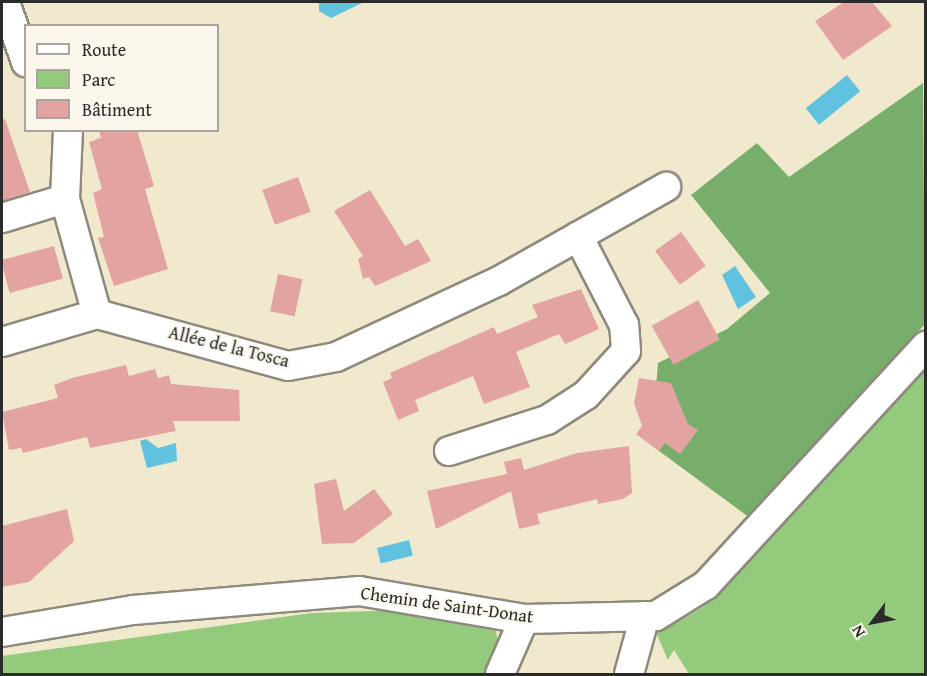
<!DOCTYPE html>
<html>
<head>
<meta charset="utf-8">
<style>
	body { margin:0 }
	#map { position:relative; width:927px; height:676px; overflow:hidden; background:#f1e9ce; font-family:"Gentium Book Plus",serif }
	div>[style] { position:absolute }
	.green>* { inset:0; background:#94ca7c }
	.forest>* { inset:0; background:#77ae6c }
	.water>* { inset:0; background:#60c2de; transform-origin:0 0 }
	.building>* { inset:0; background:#e3a3a0; transform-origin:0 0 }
	.roads { filter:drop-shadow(2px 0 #8e8a7c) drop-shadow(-2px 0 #8e8a7c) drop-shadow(0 2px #8e8a7c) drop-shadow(0 -2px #8e8a7c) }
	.minor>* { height:28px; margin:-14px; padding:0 14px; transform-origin:14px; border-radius:14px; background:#fff }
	span { translate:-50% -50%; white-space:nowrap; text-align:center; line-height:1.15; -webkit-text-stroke:4.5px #fbf7ec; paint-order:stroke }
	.street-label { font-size:18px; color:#2b2b2b }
	.frame { position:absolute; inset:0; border:3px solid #2b2b2b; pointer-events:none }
	.legend { position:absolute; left:24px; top:24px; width:195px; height:108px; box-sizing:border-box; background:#fbf7ec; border:2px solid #a8a59f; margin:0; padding:8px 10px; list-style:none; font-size:18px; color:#2b2b2b }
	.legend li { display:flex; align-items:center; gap:12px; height:30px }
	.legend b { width:30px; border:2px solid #a8a59f }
	.north { position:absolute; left:843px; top:592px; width:60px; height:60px; -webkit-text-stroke:4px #fbf7ec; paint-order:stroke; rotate:238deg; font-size:16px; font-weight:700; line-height:24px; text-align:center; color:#2b2b2b }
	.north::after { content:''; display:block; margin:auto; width:21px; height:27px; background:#2b2b2b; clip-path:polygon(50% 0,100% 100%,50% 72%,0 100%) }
</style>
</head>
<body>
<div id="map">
	<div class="green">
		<i style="clip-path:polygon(925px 367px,925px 674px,689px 674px,674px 650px,668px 660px,654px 628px,678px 622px,703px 607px)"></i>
		<i style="clip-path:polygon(403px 610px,494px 623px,498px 641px,489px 674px,2px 674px,2px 656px,312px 613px)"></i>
	</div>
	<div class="forest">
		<i style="clip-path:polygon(923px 83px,925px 324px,750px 518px,651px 445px,658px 363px,727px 329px,770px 293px,691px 195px,757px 143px,789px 177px)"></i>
	</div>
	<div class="water">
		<i style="clip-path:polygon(319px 2px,364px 2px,331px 18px,319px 11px)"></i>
		<i style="left:847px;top:75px;width:21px;height:53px;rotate:51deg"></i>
		<i style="clip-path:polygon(735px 266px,756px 297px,738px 309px,722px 275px)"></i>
		<i style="clip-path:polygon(146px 439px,158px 448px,176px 443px,177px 461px,147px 468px,140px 441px)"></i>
		<i style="left:409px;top:540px;width:16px;height:33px;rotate:76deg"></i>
	</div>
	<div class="building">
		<i style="clip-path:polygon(844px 2px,872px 2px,892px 26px,843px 60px,815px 21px)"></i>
		<i style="clip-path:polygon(5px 119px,30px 192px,2px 201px,2px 120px)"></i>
		<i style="clip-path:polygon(99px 130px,137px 130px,154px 186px,145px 189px,168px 269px,114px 286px,98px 238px,104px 237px,93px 193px,102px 189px,89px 142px,101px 138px)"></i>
		<i style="left:298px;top:177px;width:37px;height:38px;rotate:70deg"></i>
		<i style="clip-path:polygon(370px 190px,405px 246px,418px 239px,431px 261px,375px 286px,369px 277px,363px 279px,358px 259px,363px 256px,334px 211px)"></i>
		<i style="left:681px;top:232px;width:42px;height:32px;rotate:54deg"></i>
		<i style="left:54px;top:246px;width:34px;height:55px;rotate:75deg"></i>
		<i style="left:278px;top:274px;width:25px;height:38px;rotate:12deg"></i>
		<i style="clip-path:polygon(581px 289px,599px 329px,565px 344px,559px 334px,516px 352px,530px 387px,484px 404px,473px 376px,415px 400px,419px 411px,398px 420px,383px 382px,392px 378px,390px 373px,494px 327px,497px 334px,538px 317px,532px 305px)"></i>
		<i style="left:698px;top:300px;width:45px;height:53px;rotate:61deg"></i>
		<i style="clip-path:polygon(126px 365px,129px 376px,155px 369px,158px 378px,169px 375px,171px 384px,239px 390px,240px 421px,173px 421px,176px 431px,90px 448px,87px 437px,23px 453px,21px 448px,9px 450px,2px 412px,58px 398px,54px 385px,72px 378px)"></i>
		<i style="clip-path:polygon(639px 378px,671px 383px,688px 424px,698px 430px,680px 454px,665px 443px,659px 451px,636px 434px,642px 426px,634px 403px)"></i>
		<i style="clip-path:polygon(629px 446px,632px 493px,623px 499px,598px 504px,597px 499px,537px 514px,540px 524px,519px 529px,511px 491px,436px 529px,427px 491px,507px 474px,504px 462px,521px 458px,524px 470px,577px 453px)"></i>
		<i style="clip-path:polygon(336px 479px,344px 511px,374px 489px,393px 514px,354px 543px,322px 544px,314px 484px)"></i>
		<i style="clip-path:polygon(67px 509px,74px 541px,29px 582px,2px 587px,2px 526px)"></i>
	</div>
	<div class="roads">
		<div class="minor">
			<i style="left:5px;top:2px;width:64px;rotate:70.7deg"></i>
			<i style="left:68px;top:130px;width:69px;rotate:92.5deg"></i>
			<i style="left:65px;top:199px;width:119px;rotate:74.5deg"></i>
			<i style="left:2px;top:218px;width:66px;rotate:-16.8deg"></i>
			<i style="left:2px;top:342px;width:99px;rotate:-16.4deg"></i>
			<i style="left:97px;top:314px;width:198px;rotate:15.2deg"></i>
			<i style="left:288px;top:366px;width:49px;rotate:-10.6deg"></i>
			<i style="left:336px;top:357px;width:180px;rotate:-25deg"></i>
			<i style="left:499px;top:281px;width:192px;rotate:-29.4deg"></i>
			<i style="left:449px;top:451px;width:103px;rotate:-17.6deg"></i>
			<i style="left:547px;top:420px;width:46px;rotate:-32.7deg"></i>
			<i style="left:586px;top:395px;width:59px;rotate:-47.7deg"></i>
			<i style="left:626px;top:351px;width:26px;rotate:-94deg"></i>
			<i style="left:624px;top:325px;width:100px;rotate:-117.3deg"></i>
			<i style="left:2px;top:632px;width:133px;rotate:-9.5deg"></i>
			<i style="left:133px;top:610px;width:227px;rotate:-4.8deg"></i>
			<i style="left:359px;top:591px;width:167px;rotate:9.6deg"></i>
			<i style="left:524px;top:619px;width:132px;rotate:-1.3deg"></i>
			<i style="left:656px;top:616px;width:59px;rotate:-31.8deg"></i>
			<i style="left:706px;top:585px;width:325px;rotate:-47.4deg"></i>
			<i style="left:500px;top:674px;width:60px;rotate:-66.4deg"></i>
			<i style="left:629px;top:674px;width:60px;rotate:-74.6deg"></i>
		</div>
	</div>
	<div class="street-label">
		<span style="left:229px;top:347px;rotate:14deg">Allée de la Tosca</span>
		<span style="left:447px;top:605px;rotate:8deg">Chemin de Saint-Donat</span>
	</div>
	<div class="frame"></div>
	<ul class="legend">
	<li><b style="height:8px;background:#fff"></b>Route</li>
	<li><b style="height:16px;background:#94ca7c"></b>Parc</li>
	<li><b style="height:16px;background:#e3a3a0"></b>Bâtiment</li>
	</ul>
	<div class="north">N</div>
</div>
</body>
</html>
